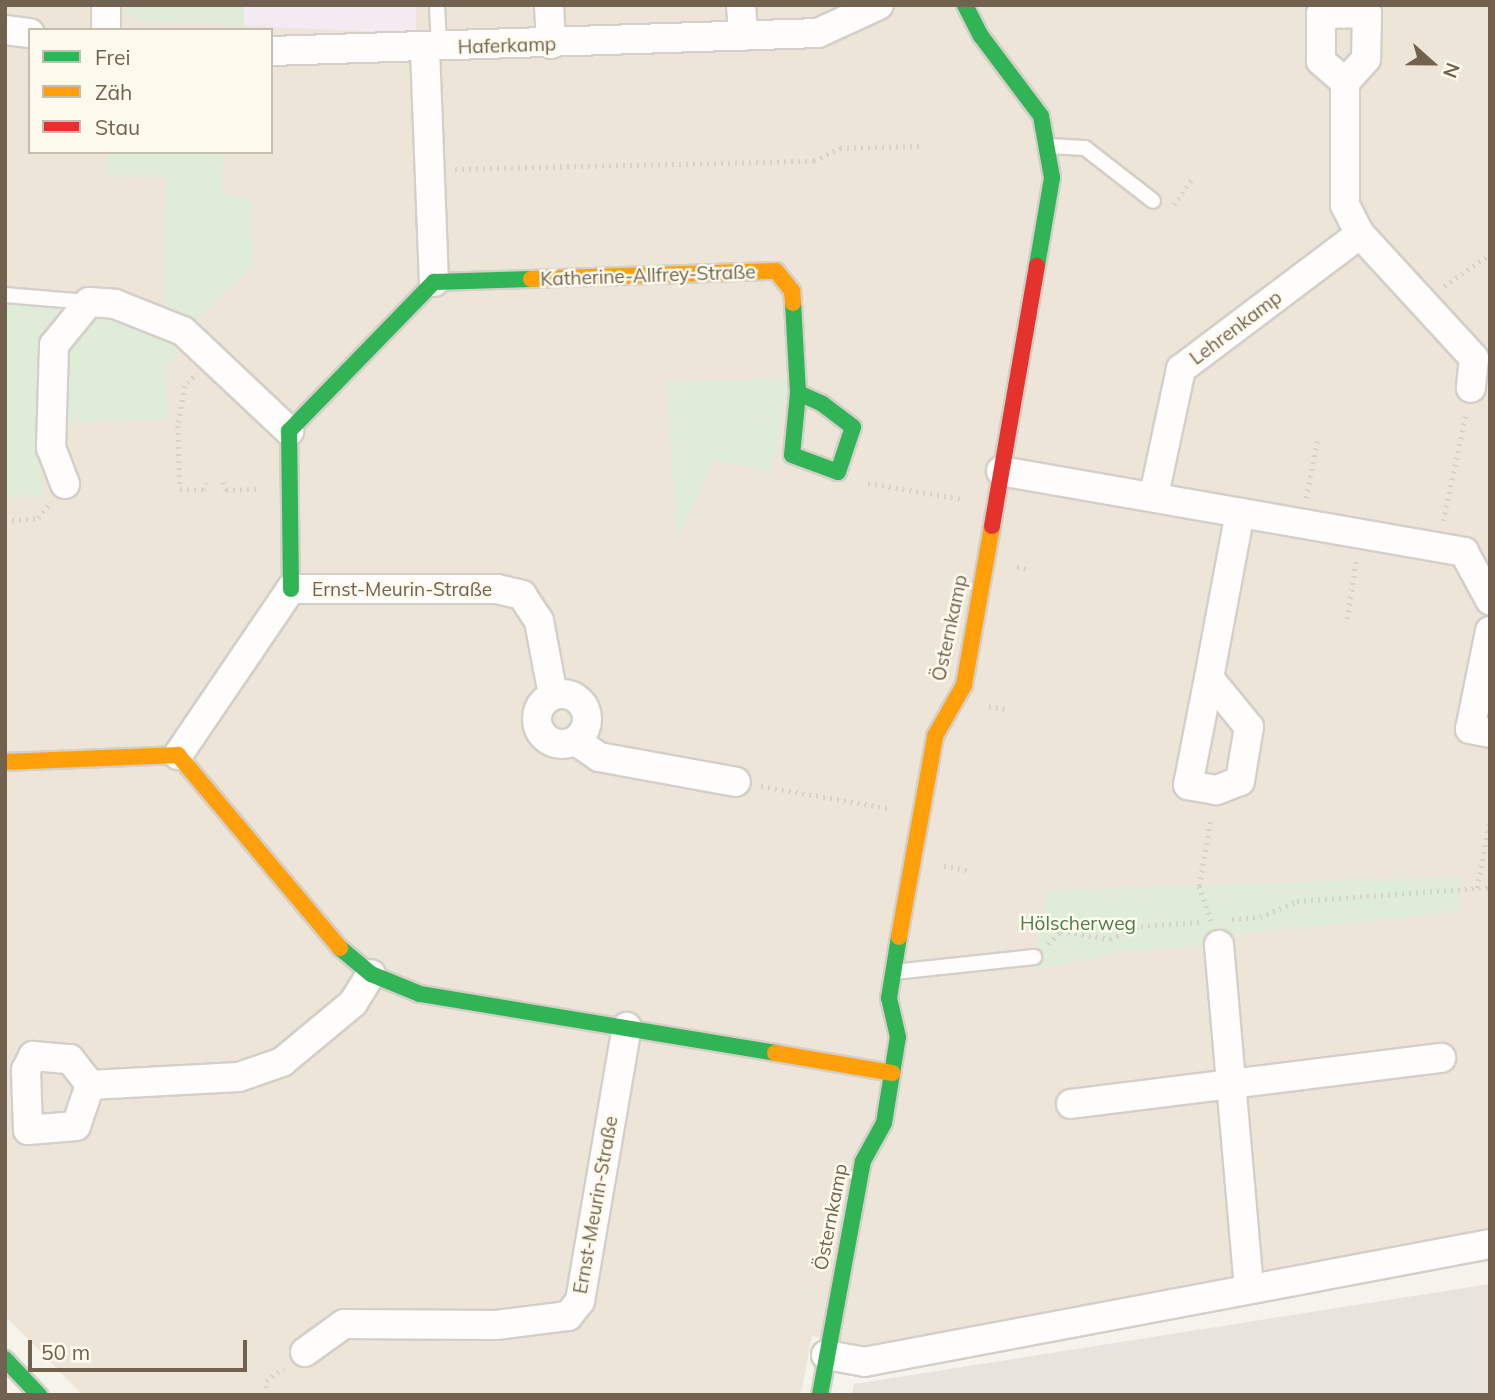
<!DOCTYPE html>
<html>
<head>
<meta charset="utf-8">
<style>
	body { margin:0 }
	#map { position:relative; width:1495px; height:1400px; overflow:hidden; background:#f6f3eb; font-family:Mulish,sans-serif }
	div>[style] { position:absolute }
	.residential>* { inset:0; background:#ede6d8 }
	.industrial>* { inset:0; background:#e8e4dc }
	.education>* { inset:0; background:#f4eaf1 }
	.green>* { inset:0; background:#dfecd7 }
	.path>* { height:4.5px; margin-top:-2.25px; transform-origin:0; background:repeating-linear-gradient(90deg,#d7d2cb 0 2px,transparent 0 7px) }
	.roads { filter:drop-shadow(2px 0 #d4cfc8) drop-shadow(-2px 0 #d4cfc8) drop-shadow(0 2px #d4cfc8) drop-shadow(0 -2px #d4cfc8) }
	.lane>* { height:14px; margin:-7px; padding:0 7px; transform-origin:7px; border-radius:7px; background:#fefdfc }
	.street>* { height:28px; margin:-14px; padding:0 14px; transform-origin:14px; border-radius:14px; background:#fefdfc }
	.street>.ring { margin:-14px; padding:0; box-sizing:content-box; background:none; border:28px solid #fefdfc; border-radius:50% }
	.fast>* { height:16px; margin:-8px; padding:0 8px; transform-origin:8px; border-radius:8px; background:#30b455 }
	.slow>* { height:16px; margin:-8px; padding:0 8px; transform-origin:8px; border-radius:8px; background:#ff9f0a }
	.jam>* { height:16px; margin:-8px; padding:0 8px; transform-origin:8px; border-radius:8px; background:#e5322d }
	span { translate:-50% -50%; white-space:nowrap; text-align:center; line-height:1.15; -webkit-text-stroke:5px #fdfaed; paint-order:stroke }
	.street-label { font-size:19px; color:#71614e }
	.park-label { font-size:19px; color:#4f7b4a }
	.frame { position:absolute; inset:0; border:7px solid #71614e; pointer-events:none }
	.legend { position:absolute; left:28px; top:28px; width:245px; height:126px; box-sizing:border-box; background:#fdfaed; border:2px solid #c5bdad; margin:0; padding:9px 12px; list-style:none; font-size:21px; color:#71614e }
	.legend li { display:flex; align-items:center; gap:14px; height:35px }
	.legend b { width:35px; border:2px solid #c5bdad }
	.north { position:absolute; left:1397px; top:28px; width:70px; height:70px; -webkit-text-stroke:5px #fdfaed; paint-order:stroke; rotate:111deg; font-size:19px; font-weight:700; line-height:28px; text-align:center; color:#71614e }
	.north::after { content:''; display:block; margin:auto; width:24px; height:32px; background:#71614e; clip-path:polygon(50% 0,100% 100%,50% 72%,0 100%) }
	.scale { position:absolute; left:28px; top:1340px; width:219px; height:32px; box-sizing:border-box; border:4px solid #71614e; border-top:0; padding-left:9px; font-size:21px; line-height:24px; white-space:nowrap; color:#71614e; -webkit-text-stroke:5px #fdfaed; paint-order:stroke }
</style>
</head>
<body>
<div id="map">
	<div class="residential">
		<i style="clip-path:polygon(evenodd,5px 5px,1490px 5px,1490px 1234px,866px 1346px,812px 1336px,801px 1395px,83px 1395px,5px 1316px,5px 5px,30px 30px,271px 30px,271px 152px,30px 152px,30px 30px)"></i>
	</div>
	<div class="industrial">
		<i style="clip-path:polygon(1490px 1284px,1490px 1395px,852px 1395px,854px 1384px)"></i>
	</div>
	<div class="education">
		<i style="clip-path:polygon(244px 5px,416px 5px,416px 33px,244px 26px)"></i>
	</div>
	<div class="green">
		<i style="clip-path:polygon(122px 5px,244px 5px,244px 26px,133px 20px)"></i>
		<i style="clip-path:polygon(107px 152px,224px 152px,222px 195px,251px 199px,252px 266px,195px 321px,165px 305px,166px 178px,107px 175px)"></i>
		<i style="clip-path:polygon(5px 305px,57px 305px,56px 319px,39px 344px,42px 496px,5px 497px)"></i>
		<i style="clip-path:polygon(115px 313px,185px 347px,164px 368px,169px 419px,63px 423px,62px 351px,81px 326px)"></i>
		<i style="clip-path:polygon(789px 378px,772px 471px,714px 461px,677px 539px,667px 382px)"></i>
		<i style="clip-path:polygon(1461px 877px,1459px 912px,1226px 935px,1219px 945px,1120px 952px,1032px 970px,1048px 890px)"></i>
	</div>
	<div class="path">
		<i style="left:455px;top:169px;width:359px;rotate:-1.3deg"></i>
		<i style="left:814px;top:161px;width:29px;rotate:-27deg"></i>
		<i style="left:840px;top:148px;width:80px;rotate:-1.4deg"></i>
		<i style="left:1174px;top:205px;width:32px;rotate:-55deg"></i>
		<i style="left:1444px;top:286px;width:56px;rotate:-34.8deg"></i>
		<i style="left:194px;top:377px;width:13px;rotate:135deg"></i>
		<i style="left:185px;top:386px;width:41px;rotate:99.9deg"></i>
		<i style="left:178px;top:426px;width:63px;rotate:88.2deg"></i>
		<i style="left:180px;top:489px;width:23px;rotate:2deg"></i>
		<i style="left:203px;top:490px;width:8px;rotate:-67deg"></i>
		<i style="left:223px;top:482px;width:9px;rotate:69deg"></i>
		<i style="left:226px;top:490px;width:33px;rotate:-2deg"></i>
		<i style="left:868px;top:483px;width:96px;rotate:9.6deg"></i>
		<i style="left:1306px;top:498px;width:62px;rotate:-78.9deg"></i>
		<i style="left:5px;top:521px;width:33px;rotate:-5deg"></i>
		<i style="left:38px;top:518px;width:18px;rotate:-52deg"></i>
		<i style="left:1443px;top:521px;width:110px;rotate:-78deg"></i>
		<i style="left:1017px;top:567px;width:13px;rotate:13deg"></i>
		<i style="left:1347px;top:619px;width:59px;rotate:-81.2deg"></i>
		<i style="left:989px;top:706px;width:16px;rotate:11deg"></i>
		<i style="left:761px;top:786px;width:128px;rotate:9.9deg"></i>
		<i style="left:944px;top:866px;width:27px;rotate:10deg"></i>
		<i style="left:1477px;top:888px;width:70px;rotate:-79.3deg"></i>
		<i style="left:1232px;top:919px;width:28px;rotate:-4deg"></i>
		<i style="left:1260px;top:917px;width:40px;rotate:-23.4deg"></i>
		<i style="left:1297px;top:901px;width:194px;rotate:-4.1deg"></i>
		<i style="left:1211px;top:921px;width:37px;rotate:-109deg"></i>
		<i style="left:1199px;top:886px;width:69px;rotate:-80deg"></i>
		<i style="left:1048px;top:944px;width:18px;rotate:-45deg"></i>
		<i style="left:1061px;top:931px;width:50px;rotate:9.3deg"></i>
		<i style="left:1110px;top:939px;width:34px;rotate:-23deg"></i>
		<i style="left:1141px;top:926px;width:61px;rotate:-3.8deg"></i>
		<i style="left:266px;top:1395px;width:14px;rotate:-90deg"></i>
		<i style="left:266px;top:1381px;width:22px;rotate:-36deg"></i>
	</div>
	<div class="roads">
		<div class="lane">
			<i style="left:437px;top:5px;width:43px;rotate:87.3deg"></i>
			<i style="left:1048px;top:146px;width:37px;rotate:3deg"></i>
			<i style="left:1085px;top:148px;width:86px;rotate:37.9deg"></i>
			<i style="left:5px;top:295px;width:84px;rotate:4.8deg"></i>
			<i style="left:894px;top:972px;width:141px;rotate:-6.1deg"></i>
		</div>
		<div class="street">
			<i style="left:549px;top:5px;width:39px;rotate:87deg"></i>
			<i style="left:741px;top:5px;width:31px;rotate:86deg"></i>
			<i style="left:5px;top:30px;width:25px;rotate:7deg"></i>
			<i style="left:106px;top:30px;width:25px;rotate:-90deg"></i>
			<i style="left:425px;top:49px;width:233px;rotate:87.8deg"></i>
			<i style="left:271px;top:51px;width:547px;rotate:-1.88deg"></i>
			<i style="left:818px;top:33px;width:67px;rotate:-24.7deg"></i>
			<i style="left:1345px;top:82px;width:32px;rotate:-139deg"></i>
			<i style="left:1321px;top:61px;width:47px;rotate:-90deg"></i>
			<i style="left:1321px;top:14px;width:46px;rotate:-1.2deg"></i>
			<i style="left:1367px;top:13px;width:46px;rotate:91.2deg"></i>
			<i style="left:1366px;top:59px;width:31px;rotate:132deg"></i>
			<i style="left:1345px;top:82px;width:123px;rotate:90deg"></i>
			<i style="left:1345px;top:205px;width:33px;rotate:63deg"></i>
			<i style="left:1360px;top:234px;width:168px;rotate:47.4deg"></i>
			<i style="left:1474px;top:358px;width:30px;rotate:96deg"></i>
			<i style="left:1001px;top:471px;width:470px;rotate:9.9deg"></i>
			<i style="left:1464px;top:552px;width:55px;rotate:61.6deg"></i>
			<i style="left:65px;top:484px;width:39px;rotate:-111deg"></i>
			<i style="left:51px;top:448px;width:103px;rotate:-88.3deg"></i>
			<i style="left:54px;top:345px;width:55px;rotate:-50.9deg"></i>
			<i style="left:89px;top:302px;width:26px;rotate:4deg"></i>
			<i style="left:115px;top:304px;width:73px;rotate:21.7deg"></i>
			<i style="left:183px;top:331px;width:146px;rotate:43.3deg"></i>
			<i style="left:1154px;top:495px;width:129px;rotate:-77.9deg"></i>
			<i style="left:1181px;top:369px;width:224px;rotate:-37deg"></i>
			<i style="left:1490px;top:631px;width:100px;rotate:101.5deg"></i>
			<i style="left:1470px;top:729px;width:20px;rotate:11deg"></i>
			<i style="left:1209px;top:678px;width:63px;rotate:50.8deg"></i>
			<i style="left:1249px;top:727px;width:55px;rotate:99.5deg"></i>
			<i style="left:1240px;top:781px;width:26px;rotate:159deg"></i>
			<i style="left:1216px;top:790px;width:28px;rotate:-170deg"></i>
			<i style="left:1188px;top:785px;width:109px;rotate:-78.9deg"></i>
			<i style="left:1209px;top:678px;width:168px;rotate:-79.4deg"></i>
			<i class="ring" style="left:537px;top:694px;width:22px;height:22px"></i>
			<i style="left:576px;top:741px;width:28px;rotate:35deg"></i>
			<i style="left:599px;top:757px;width:139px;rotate:10.3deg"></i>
			<i style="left:178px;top:755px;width:201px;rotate:-55.8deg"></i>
			<i style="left:291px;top:589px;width:206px"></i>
			<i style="left:497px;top:589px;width:26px;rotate:13deg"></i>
			<i style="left:522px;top:595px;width:31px;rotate:57deg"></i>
			<i style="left:539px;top:621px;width:75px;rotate:79.3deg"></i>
			<i style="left:1219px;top:945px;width:344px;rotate:85deg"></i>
			<i style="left:90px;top:1085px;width:43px;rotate:108.9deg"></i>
			<i style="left:76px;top:1126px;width:48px;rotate:175.2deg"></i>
			<i style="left:28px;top:1130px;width:60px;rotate:-91.9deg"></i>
			<i style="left:26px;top:1070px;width:16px;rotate:-63deg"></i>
			<i style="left:33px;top:1056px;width:37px;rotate:5deg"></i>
			<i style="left:70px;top:1059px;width:33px;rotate:52deg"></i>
			<i style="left:90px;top:1085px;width:149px;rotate:-3.1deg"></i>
			<i style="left:239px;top:1077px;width:46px;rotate:-19.2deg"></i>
			<i style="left:282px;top:1062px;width:92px;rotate:-39.7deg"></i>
			<i style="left:353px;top:1003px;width:34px;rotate:-58deg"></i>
			<i style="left:1071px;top:1104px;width:373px;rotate:-7.1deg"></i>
			<i style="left:305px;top:1352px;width:48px;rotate:-35.7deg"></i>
			<i style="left:344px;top:1324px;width:152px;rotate:0.4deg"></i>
			<i style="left:496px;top:1325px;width:73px;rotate:-7.1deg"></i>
			<i style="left:568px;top:1316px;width:19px;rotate:-51deg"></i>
			<i style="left:580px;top:1301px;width:278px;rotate:-80.3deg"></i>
			<i style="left:826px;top:1355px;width:39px;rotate:10deg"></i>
			<i style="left:864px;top:1362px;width:637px;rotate:-10.67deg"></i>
		</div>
		<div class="fast">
			<i style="left:965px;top:5px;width:35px;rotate:63deg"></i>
			<i style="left:981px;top:36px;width:100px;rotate:53.1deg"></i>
			<i style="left:1041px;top:116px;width:63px;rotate:79.9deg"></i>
			<i style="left:1052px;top:178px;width:89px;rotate:99.7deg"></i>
			<i style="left:793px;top:303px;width:90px;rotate:86.8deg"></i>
			<i style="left:798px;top:393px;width:62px;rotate:95.5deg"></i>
			<i style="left:792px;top:455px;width:49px;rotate:20.3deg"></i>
			<i style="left:838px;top:472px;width:47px;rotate:-71.6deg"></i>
			<i style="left:853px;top:427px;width:38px;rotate:-143deg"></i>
			<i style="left:823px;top:404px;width:27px;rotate:-156deg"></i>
			<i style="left:291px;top:589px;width:158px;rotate:-90.7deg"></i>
			<i style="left:289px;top:431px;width:208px;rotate:-45.8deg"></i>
			<i style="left:434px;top:282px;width:97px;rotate:-1.8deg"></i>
			<i style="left:340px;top:948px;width:40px;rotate:40deg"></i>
			<i style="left:371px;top:974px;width:53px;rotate:22.2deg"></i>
			<i style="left:420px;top:994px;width:360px;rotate:9.4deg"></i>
			<i style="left:5px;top:1359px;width:50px;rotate:46.6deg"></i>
			<i style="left:820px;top:1395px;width:238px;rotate:-79.6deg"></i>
			<i style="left:863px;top:1161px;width:43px;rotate:-61.1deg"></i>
			<i style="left:884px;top:1123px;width:87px;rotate:-80.8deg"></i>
			<i style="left:898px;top:1037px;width:40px;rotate:-103deg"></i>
			<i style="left:889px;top:998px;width:62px;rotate:-80.7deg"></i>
		</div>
		<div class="slow">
			<i style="left:531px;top:279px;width:245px;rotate:-1.9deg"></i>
			<i style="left:776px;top:271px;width:26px;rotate:51deg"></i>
			<i style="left:792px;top:291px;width:12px;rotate:85deg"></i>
			<i style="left:5px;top:762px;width:173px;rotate:-2.3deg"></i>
			<i style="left:178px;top:755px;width:252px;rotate:50deg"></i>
			<i style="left:899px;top:937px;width:204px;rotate:-79.8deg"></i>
			<i style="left:935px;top:736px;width:59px;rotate:-60.4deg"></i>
			<i style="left:964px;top:685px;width:161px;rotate:-80deg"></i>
			<i style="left:775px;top:1053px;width:119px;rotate:9.7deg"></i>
		</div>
		<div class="jam">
			<i style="left:992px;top:526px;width:264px;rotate:-80.2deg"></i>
		</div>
	</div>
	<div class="street-label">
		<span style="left:507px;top:46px;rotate:-2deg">Haferkamp</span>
		<span style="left:648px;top:276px;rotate:-2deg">Katherine-Allfrey-Straße</span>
		<span style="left:1236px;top:328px;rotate:-37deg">Lehrenkamp</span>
		<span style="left:402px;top:590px">Ernst-Meurin-Straße</span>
		<span style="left:950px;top:628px;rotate:-78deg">Östernkamp</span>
		<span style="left:596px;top:1205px;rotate:-80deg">Ernst-Meurin-Straße</span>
		<span style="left:831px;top:1217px;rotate:-79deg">Östernkamp</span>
	</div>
	<div class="park-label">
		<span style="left:1078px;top:924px">Hölscherweg</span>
	</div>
	<div class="frame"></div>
	<ul class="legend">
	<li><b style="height:9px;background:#30b455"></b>Frei</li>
	<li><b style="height:9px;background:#ff9f0a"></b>Zäh</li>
	<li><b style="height:9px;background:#e5322d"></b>Stau</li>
	</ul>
	<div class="north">N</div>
	<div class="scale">50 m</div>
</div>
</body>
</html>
